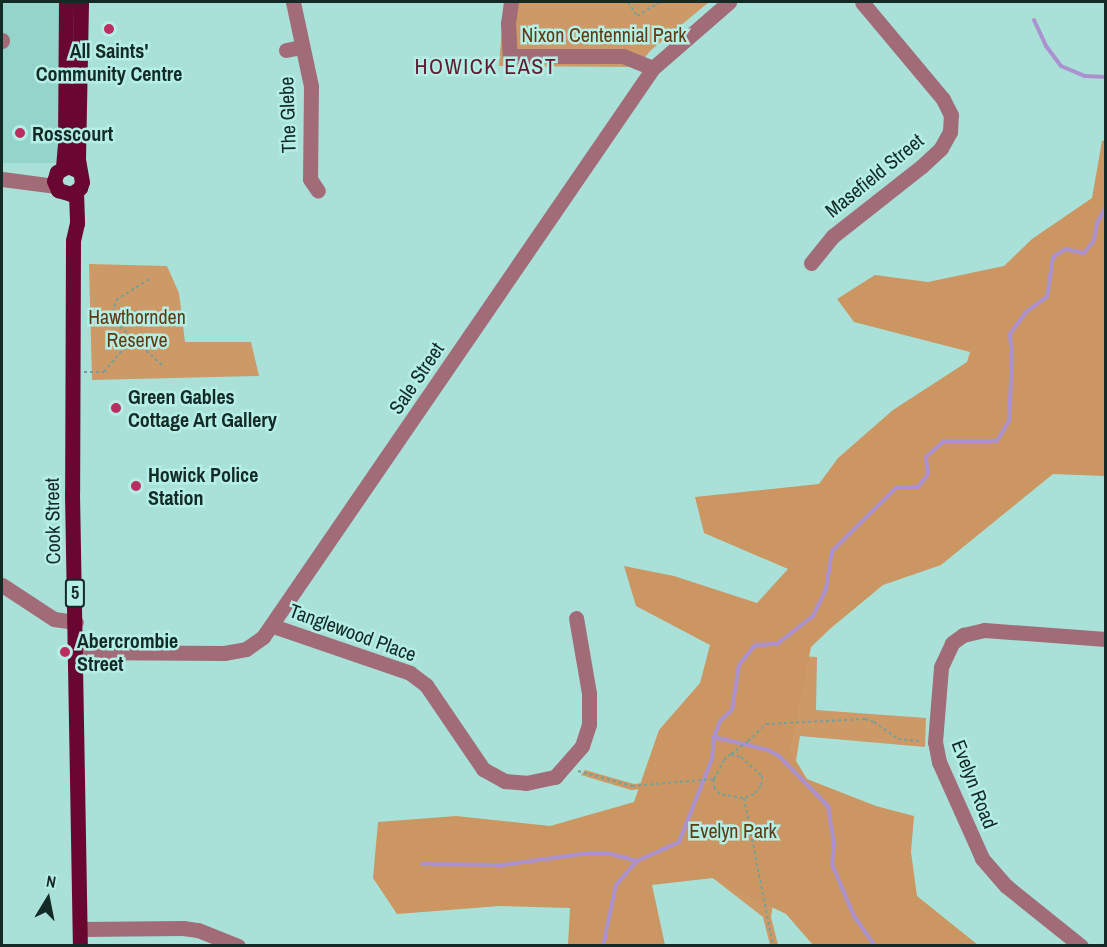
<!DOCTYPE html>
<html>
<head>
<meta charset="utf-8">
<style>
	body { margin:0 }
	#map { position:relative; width:1107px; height:947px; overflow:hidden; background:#a9e1d8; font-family:"Archivo Narrow",sans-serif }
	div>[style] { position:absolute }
	.built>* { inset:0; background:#94d4cb; transform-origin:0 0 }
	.green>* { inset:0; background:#cd9966 }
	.forest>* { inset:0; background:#cb9662 }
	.stream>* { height:4px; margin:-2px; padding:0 2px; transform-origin:2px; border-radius:2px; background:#ac91cf }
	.path>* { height:2px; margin-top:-1px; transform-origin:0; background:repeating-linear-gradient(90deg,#74a099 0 3px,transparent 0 6px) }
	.minor>* { height:15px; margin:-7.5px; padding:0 7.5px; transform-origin:7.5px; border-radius:7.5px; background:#a16c78 }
	.major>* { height:15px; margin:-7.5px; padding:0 7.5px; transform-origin:7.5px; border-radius:7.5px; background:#6a0730 }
	.dots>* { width:16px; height:16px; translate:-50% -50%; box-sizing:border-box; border:3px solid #b5eee5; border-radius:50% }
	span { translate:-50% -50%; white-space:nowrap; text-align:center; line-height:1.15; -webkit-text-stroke:5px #b5eee5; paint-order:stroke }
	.shield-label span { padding:2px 4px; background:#b5eee5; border:2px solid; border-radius:4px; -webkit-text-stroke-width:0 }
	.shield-label { font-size:18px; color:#132a27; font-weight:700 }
	.park-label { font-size:20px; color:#5f3a12 }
	.poi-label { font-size:20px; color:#132a27; font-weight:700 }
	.left { translate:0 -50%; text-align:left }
	.street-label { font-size:20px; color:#132a27 }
	.quarter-label { font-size:22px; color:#5e1b30; letter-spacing:1.5px }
	.frame { position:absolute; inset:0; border:3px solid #132a27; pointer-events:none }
	.north { position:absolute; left:18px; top:869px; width:60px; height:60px; -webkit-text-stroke:4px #b5eee5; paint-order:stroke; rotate:10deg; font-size:16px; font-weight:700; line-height:24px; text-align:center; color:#132a27 }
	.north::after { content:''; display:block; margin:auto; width:21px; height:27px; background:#132a27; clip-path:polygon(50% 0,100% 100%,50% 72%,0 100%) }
</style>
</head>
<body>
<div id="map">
	<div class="built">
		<i style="left:2px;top:2px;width:57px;height:161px"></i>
	</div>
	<div class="green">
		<i style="clip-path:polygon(504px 2px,709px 2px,651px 50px,637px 67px,499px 66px)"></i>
		<i style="clip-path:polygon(89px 264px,167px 266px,179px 293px,185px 342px,251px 342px,259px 376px,92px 380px)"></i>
		<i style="clip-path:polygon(744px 653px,817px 657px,816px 710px,926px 718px,925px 747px,800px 736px,771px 917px,778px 945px,770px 945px,763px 917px,674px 848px,697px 785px,631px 790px,581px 775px,585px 770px,634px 784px,699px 777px)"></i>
	</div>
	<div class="forest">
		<i style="clip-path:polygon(1105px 140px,1105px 476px,1053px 474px,941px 565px,883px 585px,831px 628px,811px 647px,790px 751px,807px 779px,876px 806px,914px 816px,911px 852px,917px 896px,978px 945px,813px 945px,786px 914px,713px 878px,652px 885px,665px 945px,568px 945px,570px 908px,500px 906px,397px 914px,373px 878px,378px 822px,456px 816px,550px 826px,634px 802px,659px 730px,700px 683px,710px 645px,636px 606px,624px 566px,674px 576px,757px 603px,788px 569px,704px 533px,695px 497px,819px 484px,838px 458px,893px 410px,967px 362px,970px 352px,854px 322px,837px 299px,875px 275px,928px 282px,1004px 266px,1032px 239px,1092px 198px,1102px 141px)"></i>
	</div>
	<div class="stream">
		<i style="left:1034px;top:20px;width:29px;rotate:65deg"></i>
		<i style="left:1046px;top:46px;width:25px;rotate:53deg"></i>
		<i style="left:1061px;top:66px;width:26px;rotate:23deg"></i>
		<i style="left:1085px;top:76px;width:21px;rotate:3deg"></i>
		<i style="left:714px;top:737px;width:56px;rotate:13.5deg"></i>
		<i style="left:768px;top:750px;width:13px;rotate:29deg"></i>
		<i style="left:779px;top:756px;width:70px;rotate:45.6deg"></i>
		<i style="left:828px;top:806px;width:37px;rotate:81deg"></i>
		<i style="left:834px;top:843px;width:21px;rotate:95deg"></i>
		<i style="left:832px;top:864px;width:56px;rotate:67.1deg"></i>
		<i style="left:854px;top:916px;width:37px;rotate:55deg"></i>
		<i style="left:422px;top:864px;width:81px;rotate:0.7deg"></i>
		<i style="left:503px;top:865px;width:87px;rotate:-7.9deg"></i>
		<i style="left:589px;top:853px;width:18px"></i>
		<i style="left:607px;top:853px;width:31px;rotate:15deg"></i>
		<i style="left:603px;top:946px;width:62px;rotate:-78deg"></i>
		<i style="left:616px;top:885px;width:32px;rotate:-49deg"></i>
		<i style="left:637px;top:861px;width:46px;rotate:-24.3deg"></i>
		<i style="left:679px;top:842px;width:89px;rotate:-68.3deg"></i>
		<i style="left:712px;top:759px;width:22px;rotate:-85deg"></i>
		<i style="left:714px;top:737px;width:17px;rotate:-69deg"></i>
		<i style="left:720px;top:721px;width:16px;rotate:-43deg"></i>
		<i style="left:732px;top:710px;width:46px;rotate:-81.2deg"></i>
		<i style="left:739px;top:665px;width:26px;rotate:-51deg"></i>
		<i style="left:755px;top:645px;width:22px;rotate:-3deg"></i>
		<i style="left:777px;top:644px;width:46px;rotate:-37.9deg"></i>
		<i style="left:813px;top:616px;width:30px;rotate:-64deg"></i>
		<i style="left:826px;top:589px;width:38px;rotate:-81deg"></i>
		<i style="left:832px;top:551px;width:91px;rotate:-44.6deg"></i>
		<i style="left:897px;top:487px;width:21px"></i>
		<i style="left:918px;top:487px;width:16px;rotate:-52deg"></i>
		<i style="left:928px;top:474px;width:17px;rotate:-97deg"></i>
		<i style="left:926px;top:457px;width:24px;rotate:-42deg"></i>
		<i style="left:944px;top:441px;width:53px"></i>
		<i style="left:997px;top:441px;width:23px;rotate:-59deg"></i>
		<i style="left:1009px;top:421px;width:63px;rotate:-87.3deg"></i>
		<i style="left:1012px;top:358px;width:24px;rotate:-95deg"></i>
		<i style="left:1010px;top:334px;width:27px;rotate:-54deg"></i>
		<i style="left:1026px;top:312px;width:26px;rotate:-36deg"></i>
		<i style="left:1047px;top:297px;width:40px;rotate:-81.5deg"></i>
		<i style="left:1053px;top:257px;width:15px;rotate:-32deg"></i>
		<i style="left:1066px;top:249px;width:18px;rotate:13deg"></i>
		<i style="left:1084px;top:253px;width:16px;rotate:-52deg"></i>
		<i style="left:1094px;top:240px;width:17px;rotate:-80deg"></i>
		<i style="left:1097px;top:223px;width:18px;rotate:-61deg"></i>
	</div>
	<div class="path">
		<i style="left:628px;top:2px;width:17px;rotate:57deg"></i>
		<i style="left:637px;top:16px;width:27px;rotate:-31deg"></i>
		<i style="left:111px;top:318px;width:19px;rotate:-74deg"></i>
		<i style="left:116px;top:300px;width:41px;rotate:-32.2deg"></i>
		<i style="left:87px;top:319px;width:24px;rotate:-2deg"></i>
		<i style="left:111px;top:318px;width:72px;rotate:42.8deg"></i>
		<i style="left:84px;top:372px;width:20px"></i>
		<i style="left:104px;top:372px;width:30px;rotate:-50deg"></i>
		<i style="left:123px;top:349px;width:17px;rotate:-10deg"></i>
		<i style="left:731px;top:754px;width:10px;rotate:17deg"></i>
		<i style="left:741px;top:757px;width:28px;rotate:42deg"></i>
		<i style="left:762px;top:776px;width:10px;rotate:96deg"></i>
		<i style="left:761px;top:786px;width:11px;rotate:131deg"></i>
		<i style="left:754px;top:794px;width:12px;rotate:160deg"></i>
		<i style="left:743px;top:798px;width:23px;rotate:-170deg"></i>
		<i style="left:720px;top:794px;width:8px;rotate:-135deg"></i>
		<i style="left:714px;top:788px;width:9px;rotate:-90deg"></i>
		<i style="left:714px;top:779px;width:21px;rotate:-62deg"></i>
		<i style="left:724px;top:760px;width:9px;rotate:-41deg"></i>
		<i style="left:731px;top:754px;width:21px;rotate:-37deg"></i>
		<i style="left:748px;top:741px;width:25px;rotate:-43deg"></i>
		<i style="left:766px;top:724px;width:99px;rotate:-2.9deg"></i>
		<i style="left:865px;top:719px;width:9px;rotate:18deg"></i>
		<i style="left:874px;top:722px;width:29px;rotate:35deg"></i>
		<i style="left:898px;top:739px;width:22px;rotate:5deg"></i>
		<i style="left:578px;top:771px;width:56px;rotate:15.5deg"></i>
		<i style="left:632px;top:786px;width:82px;rotate:-4.9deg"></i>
		<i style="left:744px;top:798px;width:151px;rotate:78.9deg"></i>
	</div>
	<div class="minor">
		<i style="left:293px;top:2px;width:86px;rotate:77.9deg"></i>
		<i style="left:311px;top:86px;width:93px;rotate:90.6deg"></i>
		<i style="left:310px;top:179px;width:14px;rotate:56deg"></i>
		<i style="left:511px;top:2px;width:21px;rotate:98deg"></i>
		<i style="left:508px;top:23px;width:33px;rotate:87deg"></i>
		<i style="left:510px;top:56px;width:113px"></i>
		<i style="left:623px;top:56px;width:32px;rotate:22deg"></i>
		<i style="left:2px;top:40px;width:1px;rotate:90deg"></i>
		<i style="left:286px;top:50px;width:16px;rotate:-11deg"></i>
		<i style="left:2px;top:179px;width:53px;rotate:7.5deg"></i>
		<i style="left:811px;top:263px;width:35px;rotate:-51deg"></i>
		<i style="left:833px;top:236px;width:113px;rotate:-38.2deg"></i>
		<i style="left:922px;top:166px;width:26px;rotate:-43deg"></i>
		<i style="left:941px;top:148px;width:18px;rotate:-61deg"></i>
		<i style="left:950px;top:132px;width:17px;rotate:-87deg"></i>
		<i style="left:951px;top:115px;width:18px;rotate:-117deg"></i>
		<i style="left:943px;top:99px;width:126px;rotate:-129.9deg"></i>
		<i style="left:2px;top:585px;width:62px;rotate:33.2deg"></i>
		<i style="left:54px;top:619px;width:22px;rotate:8deg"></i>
		<i style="left:273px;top:626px;width:145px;rotate:18.9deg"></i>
		<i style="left:410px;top:673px;width:20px;rotate:37deg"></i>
		<i style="left:426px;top:685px;width:102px;rotate:55.8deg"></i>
		<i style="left:483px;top:769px;width:25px;rotate:29deg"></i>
		<i style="left:505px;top:781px;width:21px;rotate:5deg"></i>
		<i style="left:526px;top:783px;width:30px;rotate:-12deg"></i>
		<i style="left:555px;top:777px;width:41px;rotate:-48.9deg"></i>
		<i style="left:582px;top:746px;width:23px;rotate:-72deg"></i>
		<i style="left:589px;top:724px;width:31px;rotate:-90deg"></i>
		<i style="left:589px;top:693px;width:76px;rotate:-99.8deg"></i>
		<i style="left:77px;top:652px;width:147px;rotate:0.4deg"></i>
		<i style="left:224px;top:653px;width:22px;rotate:-10deg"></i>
		<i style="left:246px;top:649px;width:21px;rotate:-35deg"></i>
		<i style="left:263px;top:637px;width:690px;rotate:-55.57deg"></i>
		<i style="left:653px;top:68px;width:101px;rotate:-41deg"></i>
		<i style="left:80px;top:929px;width:103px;rotate:-0.6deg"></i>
		<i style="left:183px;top:928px;width:15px;rotate:8deg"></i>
		<i style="left:198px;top:930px;width:43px;rotate:21.8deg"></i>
		<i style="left:1081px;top:946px;width:96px;rotate:-141.3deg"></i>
		<i style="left:1006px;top:886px;width:37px;rotate:-131deg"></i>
		<i style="left:982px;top:858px;width:105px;rotate:-114.1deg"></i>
		<i style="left:939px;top:762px;width:20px;rotate:-101deg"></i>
		<i style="left:935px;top:742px;width:75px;rotate:-85.4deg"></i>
		<i style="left:941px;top:667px;width:26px;rotate:-65deg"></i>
		<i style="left:952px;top:643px;width:14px;rotate:-36deg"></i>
		<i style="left:963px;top:635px;width:22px;rotate:-13deg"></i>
		<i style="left:984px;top:630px;width:122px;rotate:4.2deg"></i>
	</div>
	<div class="major">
		<i style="left:63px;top:167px;width:21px;rotate:-85deg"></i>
		<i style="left:65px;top:146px;width:144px;rotate:-89.6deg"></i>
		<i style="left:79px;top:171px;width:12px;rotate:-156deg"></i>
		<i style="left:68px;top:166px;width:13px;rotate:151deg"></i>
		<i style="left:57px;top:172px;width:9px;rotate:108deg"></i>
		<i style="left:54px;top:181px;width:10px;rotate:66deg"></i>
		<i style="left:58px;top:190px;width:14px;rotate:17deg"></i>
		<i style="left:71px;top:194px;width:11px;rotate:-34deg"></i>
		<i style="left:80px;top:188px;width:6px;rotate:-72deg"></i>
		<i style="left:82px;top:182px;width:23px;rotate:-100deg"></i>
		<i style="left:78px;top:159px;width:157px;rotate:-88.9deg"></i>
		<i style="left:76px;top:192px;width:31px;rotate:88deg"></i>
		<i style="left:77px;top:223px;width:18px;rotate:103deg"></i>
		<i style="left:73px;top:241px;width:252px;rotate:90.2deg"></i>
		<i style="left:72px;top:493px;width:453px;rotate:89deg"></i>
	</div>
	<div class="dots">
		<i style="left:109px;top:29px;background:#ba2d5f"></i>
		<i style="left:20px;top:133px;background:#ba2d5f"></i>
		<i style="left:116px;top:408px;background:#ba2d5f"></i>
		<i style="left:136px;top:486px;background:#ba2d5f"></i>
		<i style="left:65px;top:652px;background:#ba2d5f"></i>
	</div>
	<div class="shield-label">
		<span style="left:75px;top:593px">5</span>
	</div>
	<div class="park-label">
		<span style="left:604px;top:34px">Nixon Centennial Park</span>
		<span style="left:137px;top:328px">Hawthornden<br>Reserve</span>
		<span style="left:733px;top:830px">Evelyn Park</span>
	</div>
	<div class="poi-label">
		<span style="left:109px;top:62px">All Saints'<br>Community Centre</span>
		<span class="left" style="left:32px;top:133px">Rosscourt</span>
		<span class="left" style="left:128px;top:408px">Green Gables<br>Cottage Art Gallery</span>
		<span class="left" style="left:148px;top:486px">Howick Police<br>Station</span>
		<span class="left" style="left:77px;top:652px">Abercrombie<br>Street</span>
	</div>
	<div class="street-label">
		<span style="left:287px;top:115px;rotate:-92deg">The Glebe</span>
		<span style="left:874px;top:175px;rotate:-39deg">Masefield Street</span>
		<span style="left:416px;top:378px;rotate:-56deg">Sale Street</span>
		<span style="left:52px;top:521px;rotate:-91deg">Cook Street</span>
		<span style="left:353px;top:632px;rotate:20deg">Tanglewood Place</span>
		<span style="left:975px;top:784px;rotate:69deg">Evelyn Road</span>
	</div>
	<div class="quarter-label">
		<span style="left:486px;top:67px">HOWICK EAST</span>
	</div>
	<div class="frame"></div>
	<div class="north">N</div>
</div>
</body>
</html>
